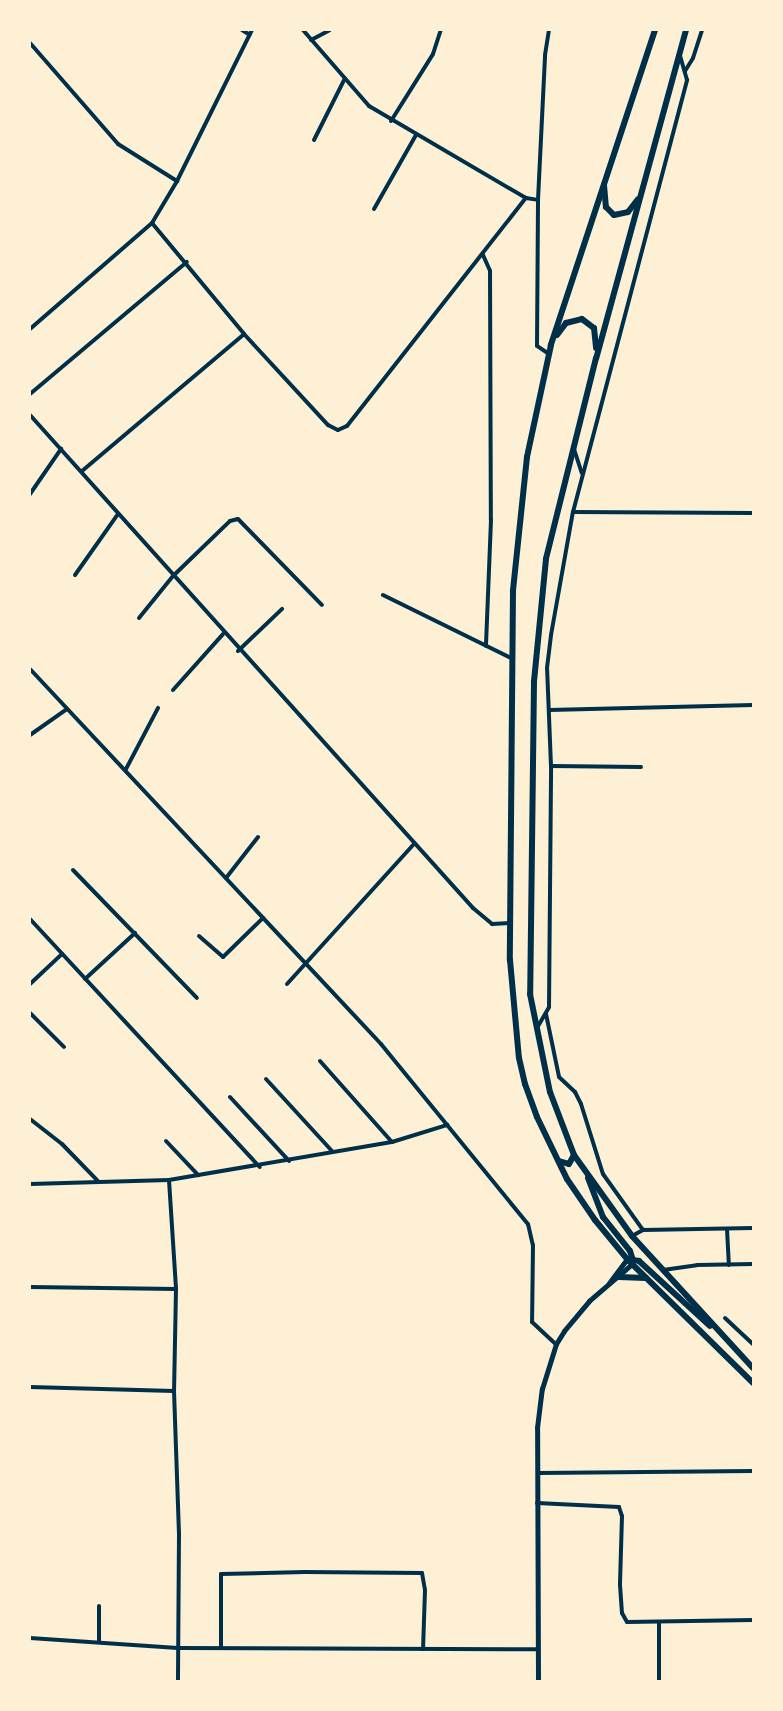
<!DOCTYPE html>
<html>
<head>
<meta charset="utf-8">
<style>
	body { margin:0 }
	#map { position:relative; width:783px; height:1711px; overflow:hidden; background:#fdf0d5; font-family:Signika,sans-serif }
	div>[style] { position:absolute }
	.minor>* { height:4px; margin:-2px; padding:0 2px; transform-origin:2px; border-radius:2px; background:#003049 }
	.tertiary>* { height:4.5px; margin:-2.25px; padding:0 2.25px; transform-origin:2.25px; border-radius:2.25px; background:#003049 }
	.trunk>* { height:6px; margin:-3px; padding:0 3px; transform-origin:3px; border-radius:3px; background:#003049 }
	span { translate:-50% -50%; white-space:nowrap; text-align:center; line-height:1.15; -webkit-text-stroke:4px #fdf0d5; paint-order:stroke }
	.frame { position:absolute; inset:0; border:31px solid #fdf0d5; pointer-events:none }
</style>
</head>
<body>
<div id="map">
	<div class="minor">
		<i style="left:242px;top:30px;width:9px;rotate:32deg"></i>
		<i style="left:303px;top:30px;width:101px;rotate:49deg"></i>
		<i style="left:369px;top:106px;width:182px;rotate:30.4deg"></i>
		<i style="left:526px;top:198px;width:12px;rotate:9deg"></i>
		<i style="left:311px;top:40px;width:21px;rotate:-28deg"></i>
		<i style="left:30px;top:43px;width:134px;rotate:48.9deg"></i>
		<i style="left:118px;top:144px;width:70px;rotate:32.1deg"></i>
		<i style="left:685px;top:71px;width:15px;rotate:-58deg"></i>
		<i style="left:693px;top:58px;width:29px;rotate:-72deg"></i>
		<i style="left:391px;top:121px;width:79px;rotate:-57.9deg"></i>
		<i style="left:433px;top:54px;width:25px;rotate:-72deg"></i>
		<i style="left:314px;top:140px;width:69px;rotate:-63.4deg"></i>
		<i style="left:374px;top:209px;width:85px;rotate:-60.4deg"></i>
		<i style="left:152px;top:223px;width:144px;rotate:50.3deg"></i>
		<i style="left:244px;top:334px;width:124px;rotate:47.3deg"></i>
		<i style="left:328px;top:425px;width:11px;rotate:27deg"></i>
		<i style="left:338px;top:430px;width:10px;rotate:-24deg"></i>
		<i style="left:347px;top:426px;width:290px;rotate:-51.9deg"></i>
		<i style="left:483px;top:255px;width:17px;rotate:66deg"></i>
		<i style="left:490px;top:271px;width:249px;rotate:89.8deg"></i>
		<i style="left:491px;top:520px;width:126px;rotate:92.3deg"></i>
		<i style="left:30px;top:329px;width:162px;rotate:-41deg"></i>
		<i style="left:152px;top:223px;width:49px;rotate:-59.2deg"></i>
		<i style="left:177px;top:181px;width:169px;rotate:-63.6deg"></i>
		<i style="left:549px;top:354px;width:14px;rotate:-146deg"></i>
		<i style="left:537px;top:346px;width:146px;rotate:-89.6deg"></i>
		<i style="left:538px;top:200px;width:145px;rotate:-87.2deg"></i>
		<i style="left:545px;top:55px;width:25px;rotate:-81deg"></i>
		<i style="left:30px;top:394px;width:205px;rotate:-40.1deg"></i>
		<i style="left:30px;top:415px;width:663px;rotate:48.06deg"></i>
		<i style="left:473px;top:908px;width:25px;rotate:40deg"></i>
		<i style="left:492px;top:924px;width:18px;rotate:-3deg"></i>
		<i style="left:574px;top:449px;width:25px;rotate:72deg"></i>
		<i style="left:82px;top:471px;width:212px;rotate:-40.2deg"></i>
		<i style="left:30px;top:494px;width:55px;rotate:-55.4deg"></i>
		<i style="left:573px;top:512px;width:180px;rotate:0.3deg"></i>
		<i style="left:75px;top:575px;width:75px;rotate:-54.8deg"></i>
		<i style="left:383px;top:595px;width:145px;rotate:26.2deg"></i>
		<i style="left:139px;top:618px;width:54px;rotate:-51deg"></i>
		<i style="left:173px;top:576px;width:79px;rotate:-44deg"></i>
		<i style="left:230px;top:521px;width:8px;rotate:-14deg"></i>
		<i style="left:238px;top:519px;width:120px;rotate:45.7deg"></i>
		<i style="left:238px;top:651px;width:61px;rotate:-43.7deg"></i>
		<i style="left:30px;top:669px;width:514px;rotate:46.89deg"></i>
		<i style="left:381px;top:1044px;width:232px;rotate:50.8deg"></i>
		<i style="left:528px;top:1224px;width:22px;rotate:77deg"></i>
		<i style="left:533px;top:1245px;width:77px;rotate:90.7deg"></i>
		<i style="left:532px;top:1322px;width:33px;rotate:43deg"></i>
		<i style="left:173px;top:690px;width:75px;rotate:-48.2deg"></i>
		<i style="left:549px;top:710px;width:204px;rotate:-1.4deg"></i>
		<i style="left:30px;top:735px;width:45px;rotate:-35.1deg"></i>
		<i style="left:551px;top:766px;width:90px;rotate:0.6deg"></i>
		<i style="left:126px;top:769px;width:69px;rotate:-62.3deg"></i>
		<i style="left:73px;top:870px;width:178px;rotate:45.9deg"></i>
		<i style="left:226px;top:878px;width:52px;rotate:-52deg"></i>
		<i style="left:30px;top:919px;width:338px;rotate:47.2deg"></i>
		<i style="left:199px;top:936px;width:32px;rotate:41deg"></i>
		<i style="left:223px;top:957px;width:56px;rotate:-44.3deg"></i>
		<i style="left:85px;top:979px;width:68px;rotate:-42.6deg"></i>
		<i style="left:30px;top:984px;width:44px;rotate:-43.2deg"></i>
		<i style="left:287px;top:984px;width:190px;rotate:-47.8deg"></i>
		<i style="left:30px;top:1013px;width:48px;rotate:45deg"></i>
		<i style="left:546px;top:1014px;width:64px;rotate:78.3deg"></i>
		<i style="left:559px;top:1077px;width:22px;rotate:43deg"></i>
		<i style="left:575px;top:1092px;width:13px;rotate:63deg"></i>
		<i style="left:581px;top:1104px;width:73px;rotate:72.6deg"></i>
		<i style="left:603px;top:1174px;width:69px;rotate:54.5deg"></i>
		<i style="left:537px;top:1028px;width:24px;rotate:-60deg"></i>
		<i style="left:549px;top:1007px;width:241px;rotate:-89.5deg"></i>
		<i style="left:551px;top:766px;width:98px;rotate:-92.3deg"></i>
		<i style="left:547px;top:668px;width:33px;rotate:-83deg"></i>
		<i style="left:551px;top:635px;width:125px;rotate:-79.9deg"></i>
		<i style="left:573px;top:512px;width:447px;rotate:-75.2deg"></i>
		<i style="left:687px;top:80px;width:25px;rotate:-106deg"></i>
		<i style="left:320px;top:1061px;width:108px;rotate:48.4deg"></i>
		<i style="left:266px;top:1079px;width:98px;rotate:47.5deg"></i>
		<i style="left:230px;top:1097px;width:87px;rotate:47.3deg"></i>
		<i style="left:30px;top:1119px;width:41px;rotate:38deg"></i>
		<i style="left:62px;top:1144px;width:52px;rotate:45.8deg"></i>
		<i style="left:166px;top:1141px;width:47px;rotate:46.7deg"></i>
		<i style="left:169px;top:1180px;width:109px;rotate:86.3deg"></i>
		<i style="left:176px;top:1289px;width:102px;rotate:91.1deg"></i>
		<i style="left:174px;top:1391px;width:143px;rotate:88deg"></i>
		<i style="left:179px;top:1534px;width:147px;rotate:90.4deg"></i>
		<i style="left:30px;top:1184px;width:139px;rotate:-1.6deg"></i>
		<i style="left:169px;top:1180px;width:226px;rotate:-9.7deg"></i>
		<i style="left:392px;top:1142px;width:58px;rotate:-17.2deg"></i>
		<i style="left:727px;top:1229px;width:36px;rotate:87deg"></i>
		<i style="left:632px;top:1236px;width:13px;rotate:-29deg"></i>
		<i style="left:643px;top:1230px;width:110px;rotate:-1deg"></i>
		<i style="left:663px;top:1270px;width:34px;rotate:-8deg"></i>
		<i style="left:697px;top:1265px;width:56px;rotate:-1deg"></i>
		<i style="left:30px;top:1287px;width:146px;rotate:0.8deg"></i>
		<i style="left:725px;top:1318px;width:38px;rotate:43deg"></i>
		<i style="left:30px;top:1387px;width:144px;rotate:1.6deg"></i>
		<i style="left:538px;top:1473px;width:215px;rotate:-0.5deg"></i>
		<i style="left:537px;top:1503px;width:82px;rotate:2.8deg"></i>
		<i style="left:619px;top:1507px;width:9px;rotate:72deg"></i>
		<i style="left:622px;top:1516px;width:69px;rotate:91.7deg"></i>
		<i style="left:620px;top:1585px;width:28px;rotate:86deg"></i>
		<i style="left:622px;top:1613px;width:10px;rotate:61deg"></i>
		<i style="left:627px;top:1622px;width:126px;rotate:-0.9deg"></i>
		<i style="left:99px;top:1606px;width:36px;rotate:90deg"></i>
		<i style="left:30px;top:1638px;width:148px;rotate:3.9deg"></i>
		<i style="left:178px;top:1648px;width:360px;rotate:0.2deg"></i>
		<i style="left:221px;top:1648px;width:74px;rotate:-90deg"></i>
		<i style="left:221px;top:1574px;width:84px;rotate:-1.4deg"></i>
		<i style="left:305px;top:1572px;width:117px;rotate:0.5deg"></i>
		<i style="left:422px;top:1573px;width:17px;rotate:80deg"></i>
		<i style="left:425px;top:1590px;width:59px;rotate:91.9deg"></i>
		<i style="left:659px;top:1681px;width:59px;rotate:-90deg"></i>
	</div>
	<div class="tertiary">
		<i style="left:609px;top:1283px;width:30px;rotate:-53deg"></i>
		<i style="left:538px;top:1681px;width:253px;rotate:-90.2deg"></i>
		<i style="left:537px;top:1428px;width:39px;rotate:-83deg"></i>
		<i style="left:542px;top:1389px;width:47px;rotate:-72.7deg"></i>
		<i style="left:556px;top:1344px;width:15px;rotate:-58deg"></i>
		<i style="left:564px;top:1331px;width:39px;rotate:-50deg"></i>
		<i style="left:589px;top:1301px;width:57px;rotate:-40.7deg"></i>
	</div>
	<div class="trunk">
		<i style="left:655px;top:30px;width:332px;rotate:108.3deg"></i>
		<i style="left:551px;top:345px;width:115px;rotate:102.1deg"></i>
		<i style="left:527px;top:457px;width:135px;rotate:96deg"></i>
		<i style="left:513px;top:591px;width:369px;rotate:90.5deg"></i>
		<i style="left:510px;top:960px;width:98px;rotate:84.8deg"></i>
		<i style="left:519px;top:1058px;width:27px;rotate:77deg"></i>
		<i style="left:525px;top:1084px;width:35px;rotate:70deg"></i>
		<i style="left:537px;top:1117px;width:69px;rotate:64.2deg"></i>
		<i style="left:567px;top:1179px;width:50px;rotate:55.7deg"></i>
		<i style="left:595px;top:1220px;width:50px;rotate:50.6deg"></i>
		<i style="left:627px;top:1259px;width:177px;rotate:44.5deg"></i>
		<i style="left:686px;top:30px;width:340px;rotate:105.3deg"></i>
		<i style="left:596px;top:358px;width:207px;rotate:104deg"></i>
		<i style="left:546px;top:559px;width:124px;rotate:95.6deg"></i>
		<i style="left:534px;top:682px;width:312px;rotate:90.7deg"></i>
		<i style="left:530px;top:994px;width:100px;rotate:78.5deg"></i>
		<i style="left:550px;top:1092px;width:67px;rotate:69.1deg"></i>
		<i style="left:574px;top:1155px;width:100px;rotate:54.4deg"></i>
		<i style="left:632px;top:1236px;width:179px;rotate:47.5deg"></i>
		<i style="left:604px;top:185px;width:22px;rotate:85deg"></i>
		<i style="left:606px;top:207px;width:11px;rotate:45deg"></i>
		<i style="left:614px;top:215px;width:14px;rotate:-12deg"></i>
		<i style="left:628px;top:212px;width:16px;rotate:-52deg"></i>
		<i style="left:557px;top:335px;width:15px;rotate:-53deg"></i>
		<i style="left:566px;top:323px;width:16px;rotate:-14deg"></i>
		<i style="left:582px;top:319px;width:15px;rotate:37deg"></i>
		<i style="left:594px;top:328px;width:20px;rotate:84deg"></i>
		<i style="left:559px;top:1161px;width:10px;rotate:17deg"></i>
		<i style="left:569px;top:1164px;width:10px;rotate:-61deg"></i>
		<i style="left:588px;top:1178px;width:42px;rotate:69deg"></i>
		<i style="left:603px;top:1217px;width:43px;rotate:51.5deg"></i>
		<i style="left:630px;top:1251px;width:9px;rotate:72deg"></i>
		<i style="left:627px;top:1259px;width:12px;rotate:9deg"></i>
		<i style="left:639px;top:1261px;width:96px;rotate:42.5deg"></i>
		<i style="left:619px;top:1277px;width:27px;rotate:2deg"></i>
	</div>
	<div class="frame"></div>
</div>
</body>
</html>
